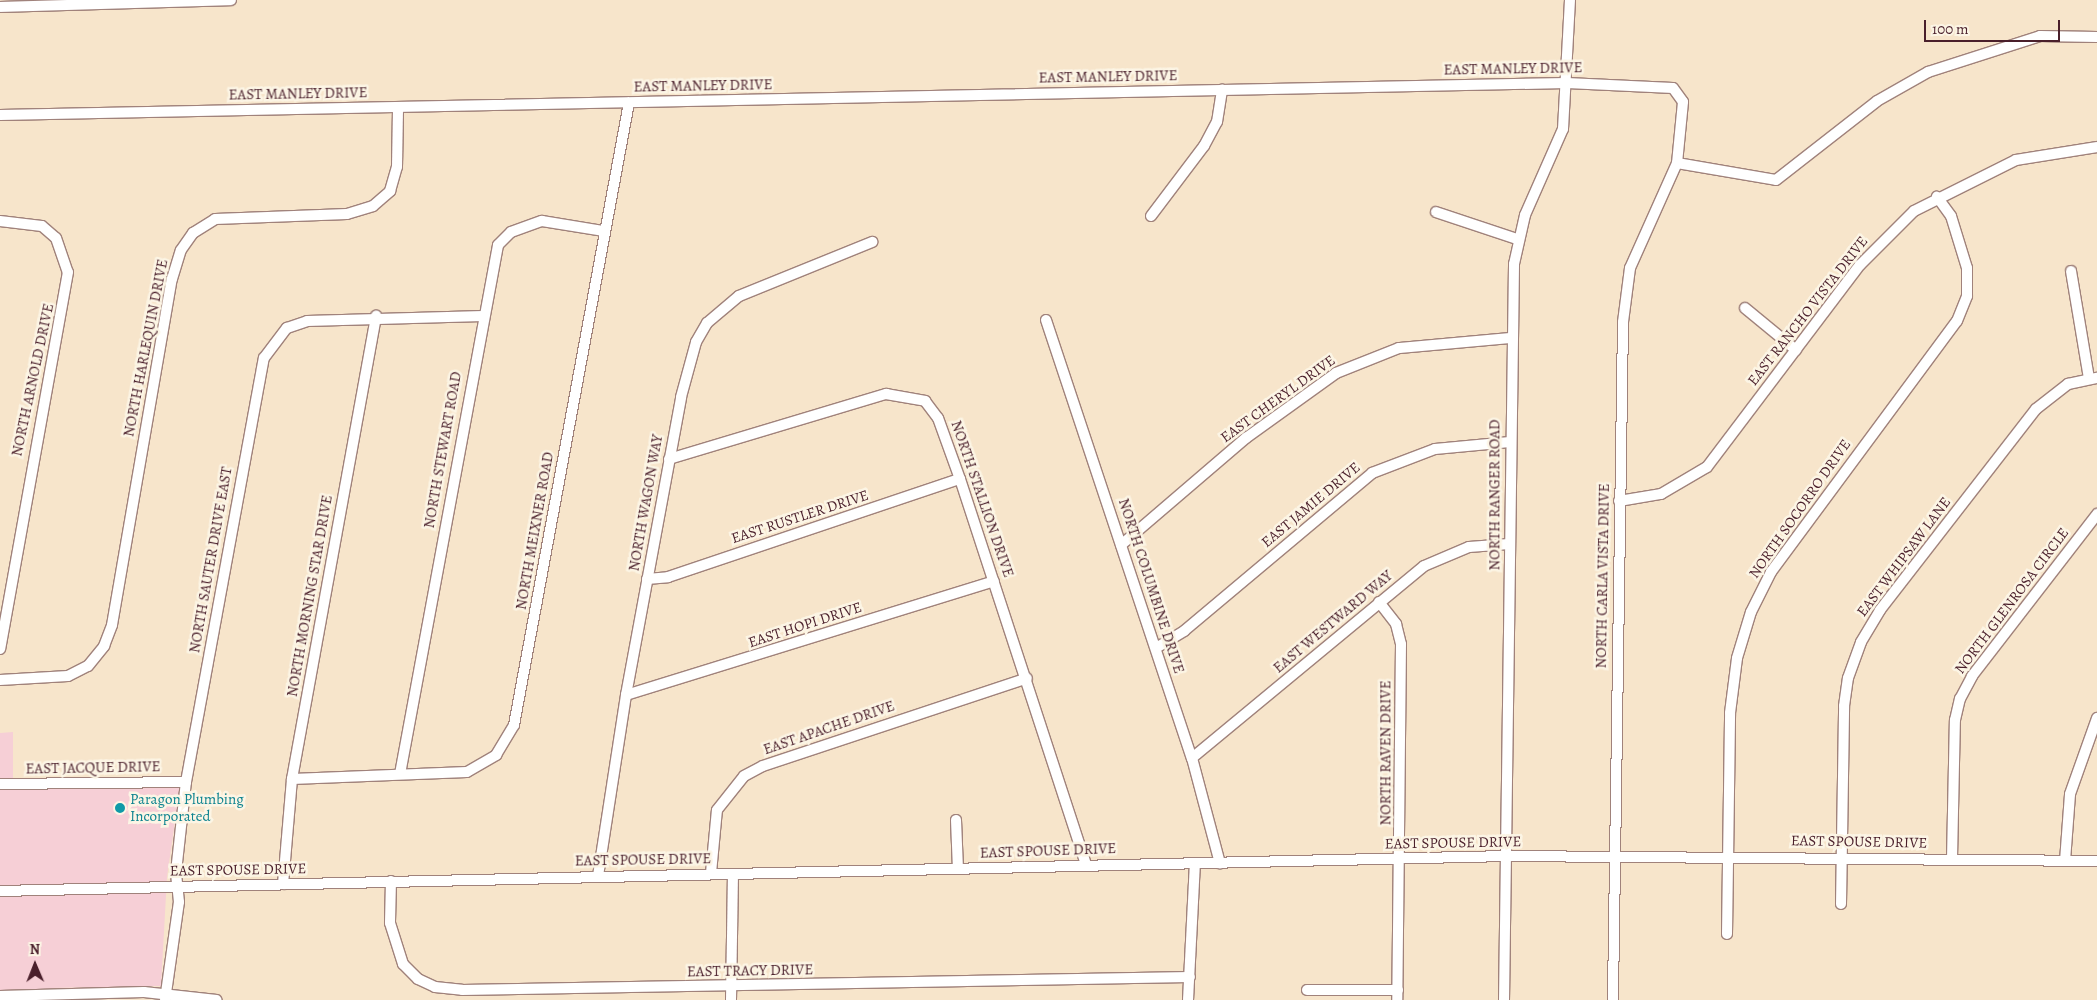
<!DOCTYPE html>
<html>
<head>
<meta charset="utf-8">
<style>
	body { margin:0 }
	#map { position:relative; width:2097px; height:1000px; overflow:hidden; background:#f7e5cb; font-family:Alegreya,serif }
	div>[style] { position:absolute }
	.built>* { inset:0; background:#f6cfd6 }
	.roads { filter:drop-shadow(1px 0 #a0827b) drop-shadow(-1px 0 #a0827b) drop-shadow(0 1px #a0827b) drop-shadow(0 -1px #a0827b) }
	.minor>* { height:10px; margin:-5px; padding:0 5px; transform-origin:5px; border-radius:5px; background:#fff }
	.dots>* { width:14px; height:14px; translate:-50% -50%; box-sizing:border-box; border:2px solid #fcf5e5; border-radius:50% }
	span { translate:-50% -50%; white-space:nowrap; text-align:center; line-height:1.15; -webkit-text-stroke:5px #fcf5e5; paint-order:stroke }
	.street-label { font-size:15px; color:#4a1f2b }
	.culture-label { font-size:15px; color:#0d838f }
	.left { translate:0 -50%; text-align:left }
	.north { position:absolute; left:10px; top:940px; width:50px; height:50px; -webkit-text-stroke:4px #fcf5e5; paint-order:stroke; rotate:359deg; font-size:14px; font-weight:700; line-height:20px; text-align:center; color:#4a1f2b }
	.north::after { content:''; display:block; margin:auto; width:18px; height:22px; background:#4a1f2b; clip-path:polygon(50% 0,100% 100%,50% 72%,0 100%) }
	.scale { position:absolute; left:1924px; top:20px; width:136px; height:22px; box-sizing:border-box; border:2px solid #4a1f2b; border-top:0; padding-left:6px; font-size:15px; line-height:18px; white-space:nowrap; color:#4a1f2b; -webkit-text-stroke:4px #fcf5e5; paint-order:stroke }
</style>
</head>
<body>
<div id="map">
	<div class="built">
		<i style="clip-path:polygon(13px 732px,13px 789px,180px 787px,167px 877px,161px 986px,52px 988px,51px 1000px,0 1000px,0 733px)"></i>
	</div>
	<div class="roads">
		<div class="minor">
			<i style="left:0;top:7px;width:231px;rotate:-1.7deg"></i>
			<i style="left:0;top:115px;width:1567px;rotate:-1.17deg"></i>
			<i style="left:1567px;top:83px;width:106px;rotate:2.7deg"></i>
			<i style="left:1673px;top:88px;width:17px;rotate:54deg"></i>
			<i style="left:1683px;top:102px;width:61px;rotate:95.6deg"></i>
			<i style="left:1677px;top:163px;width:115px;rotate:114.1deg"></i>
			<i style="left:1630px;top:268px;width:54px;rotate:97.4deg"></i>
			<i style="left:1623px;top:322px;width:678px;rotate:90.85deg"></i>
			<i style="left:1677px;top:163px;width:100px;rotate:9.7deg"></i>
			<i style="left:1776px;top:180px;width:128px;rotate:-38deg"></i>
			<i style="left:1877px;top:101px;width:59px;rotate:-29.6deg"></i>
			<i style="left:1928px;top:72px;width:118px;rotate:-17.8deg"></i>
			<i style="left:2040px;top:36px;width:57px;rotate:1deg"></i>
			<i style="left:1436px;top:212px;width:85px;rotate:18.4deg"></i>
			<i style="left:1151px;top:216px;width:88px;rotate:-52.9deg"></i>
			<i style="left:1204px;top:146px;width:27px;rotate:-62deg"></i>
			<i style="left:1217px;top:122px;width:33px;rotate:-81deg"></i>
			<i style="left:0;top:221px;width:42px;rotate:6.8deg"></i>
			<i style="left:42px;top:226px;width:18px;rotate:41deg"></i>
			<i style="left:56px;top:238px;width:36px;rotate:71deg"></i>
			<i style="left:68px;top:272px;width:383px;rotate:100.2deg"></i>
			<i style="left:2071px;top:271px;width:109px;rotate:80.5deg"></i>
			<i style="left:1745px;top:308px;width:66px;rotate:39.5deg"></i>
			<i style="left:1046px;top:320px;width:462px;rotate:71.6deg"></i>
			<i style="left:1192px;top:758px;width:109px;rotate:75.1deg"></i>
			<i style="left:669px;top:459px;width:227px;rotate:-16.7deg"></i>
			<i style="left:886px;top:394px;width:40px;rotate:10deg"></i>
			<i style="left:925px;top:401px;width:21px;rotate:53deg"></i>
			<i style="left:938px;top:418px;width:65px;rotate:70.2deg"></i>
			<i style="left:960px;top:479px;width:406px;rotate:71.9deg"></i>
			<i style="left:1619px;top:501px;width:43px;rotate:-9.5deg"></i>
			<i style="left:1661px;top:494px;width:53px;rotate:-30.4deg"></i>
			<i style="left:1707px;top:467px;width:253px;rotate:-52.9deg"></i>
			<i style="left:1860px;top:265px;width:76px;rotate:-45deg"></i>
			<i style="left:1914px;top:211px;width:114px;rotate:-26.6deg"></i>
			<i style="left:2016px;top:160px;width:82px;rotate:-9.1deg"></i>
			<i style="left:1121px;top:545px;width:165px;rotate:-40.6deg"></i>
			<i style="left:1246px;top:438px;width:111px;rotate:-35.8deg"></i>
			<i style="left:1336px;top:373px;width:68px;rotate:-21.6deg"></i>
			<i style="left:1399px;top:348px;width:112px;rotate:-5.1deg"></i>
			<i style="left:647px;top:579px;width:21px;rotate:-5deg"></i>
			<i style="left:668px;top:577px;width:308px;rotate:-18.6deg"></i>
			<i style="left:1379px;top:602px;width:28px;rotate:52deg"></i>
			<i style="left:1396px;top:624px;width:21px;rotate:76deg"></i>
			<i style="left:1401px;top:644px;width:356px;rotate:90.6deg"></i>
			<i style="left:1156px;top:648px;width:33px;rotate:-31deg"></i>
			<i style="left:1184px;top:631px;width:246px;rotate:-40deg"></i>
			<i style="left:1372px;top:473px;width:67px;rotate:-20.9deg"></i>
			<i style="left:1435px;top:449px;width:75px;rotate:-5.3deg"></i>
			<i style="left:0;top:680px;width:68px;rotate:-3.4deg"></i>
			<i style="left:68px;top:676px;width:22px;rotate:-27deg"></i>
			<i style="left:88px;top:666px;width:26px;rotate:-51deg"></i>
			<i style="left:104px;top:646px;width:22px;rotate:-69deg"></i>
			<i style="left:112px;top:625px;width:351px;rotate:-80.2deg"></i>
			<i style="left:172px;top:279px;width:30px;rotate:-73deg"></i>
			<i style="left:181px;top:250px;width:21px;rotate:-55deg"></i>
			<i style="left:193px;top:233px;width:26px;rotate:-32deg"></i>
			<i style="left:215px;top:219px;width:132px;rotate:-2.2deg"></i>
			<i style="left:347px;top:214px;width:27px;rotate:-17deg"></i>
			<i style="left:373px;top:206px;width:23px;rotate:-41deg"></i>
			<i style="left:390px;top:191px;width:25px;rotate:-74deg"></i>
			<i style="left:397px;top:167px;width:60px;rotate:-89deg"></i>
			<i style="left:626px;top:695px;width:385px;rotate:-17.2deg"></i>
			<i style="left:1192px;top:758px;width:301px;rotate:-39.6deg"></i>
			<i style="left:1424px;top:566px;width:49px;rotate:-22.9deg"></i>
			<i style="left:1469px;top:547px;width:40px;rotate:-4.3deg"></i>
			<i style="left:400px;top:774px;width:538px;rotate:-79.5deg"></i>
			<i style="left:498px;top:245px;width:18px;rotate:-45deg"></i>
			<i style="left:511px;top:232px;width:33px;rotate:-20deg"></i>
			<i style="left:542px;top:221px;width:63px;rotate:9.2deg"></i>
			<i style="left:292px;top:779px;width:175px;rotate:-2.3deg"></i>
			<i style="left:467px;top:772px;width:34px;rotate:-30deg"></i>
			<i style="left:496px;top:755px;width:35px;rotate:-59deg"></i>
			<i style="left:514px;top:725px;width:633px;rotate:-79.53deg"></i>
			<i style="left:0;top:784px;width:186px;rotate:-0.6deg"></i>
			<i style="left:956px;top:820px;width:49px;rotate:87.7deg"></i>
			<i style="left:1952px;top:859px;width:139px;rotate:-88.8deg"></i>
			<i style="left:1955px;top:720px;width:22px;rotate:-77deg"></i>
			<i style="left:1960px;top:699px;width:26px;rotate:-62deg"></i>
			<i style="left:1972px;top:676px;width:205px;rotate:-52.3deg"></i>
			<i style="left:2065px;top:861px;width:67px;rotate:-85.7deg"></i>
			<i style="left:2070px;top:794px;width:81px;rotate:-70.4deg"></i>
			<i style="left:711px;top:873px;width:63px;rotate:-84.6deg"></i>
			<i style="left:717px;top:810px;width:43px;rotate:-51.5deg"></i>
			<i style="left:744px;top:776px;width:21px;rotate:-28deg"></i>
			<i style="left:763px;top:766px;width:278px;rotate:-18.4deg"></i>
			<i style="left:598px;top:876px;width:183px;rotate:-81.2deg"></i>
			<i style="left:626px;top:695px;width:303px;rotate:-79.5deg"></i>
			<i style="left:681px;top:397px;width:57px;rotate:-74.7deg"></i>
			<i style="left:696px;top:342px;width:22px;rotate:-60deg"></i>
			<i style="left:707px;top:323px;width:42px;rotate:-40.2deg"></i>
			<i style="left:739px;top:296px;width:144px;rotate:-22.1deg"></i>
			<i style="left:391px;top:881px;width:42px;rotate:91.4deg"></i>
			<i style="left:390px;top:923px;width:43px;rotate:72.4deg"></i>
			<i style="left:403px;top:964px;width:21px;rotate:45deg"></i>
			<i style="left:418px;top:979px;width:19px;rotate:25deg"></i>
			<i style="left:435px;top:987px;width:27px;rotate:6deg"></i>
			<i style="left:462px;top:990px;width:728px;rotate:-1.02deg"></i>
			<i style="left:283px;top:884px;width:105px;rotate:-85.1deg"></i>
			<i style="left:292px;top:779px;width:471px;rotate:-79.7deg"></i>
			<i style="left:0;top:891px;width:1506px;rotate:-1.33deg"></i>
			<i style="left:1506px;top:856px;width:591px;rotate:0.48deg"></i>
			<i style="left:1841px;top:904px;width:198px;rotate:-89.1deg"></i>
			<i style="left:1844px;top:706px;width:28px;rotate:-82deg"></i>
			<i style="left:1848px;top:678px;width:38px;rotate:-70deg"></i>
			<i style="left:1861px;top:642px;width:37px;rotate:-59deg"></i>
			<i style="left:1880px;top:610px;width:254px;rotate:-52.2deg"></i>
			<i style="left:2036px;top:409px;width:41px;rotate:-38deg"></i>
			<i style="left:2068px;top:384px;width:30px;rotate:-12deg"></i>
			<i style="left:1727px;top:934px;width:221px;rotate:-89.2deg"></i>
			<i style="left:1730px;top:713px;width:55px;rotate:-82.7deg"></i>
			<i style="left:1737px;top:658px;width:48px;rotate:-73.1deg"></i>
			<i style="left:1751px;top:612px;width:45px;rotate:-63.4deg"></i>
			<i style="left:1771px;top:572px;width:312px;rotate:-53.5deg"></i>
			<i style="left:1957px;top:321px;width:27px;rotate:-68deg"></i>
			<i style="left:1967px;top:296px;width:28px;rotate:-90deg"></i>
			<i style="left:1967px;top:268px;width:54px;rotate:-107.1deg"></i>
			<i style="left:1951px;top:216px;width:24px;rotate:-126deg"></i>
			<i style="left:1307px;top:990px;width:91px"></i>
			<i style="left:0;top:996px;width:144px;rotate:-1.6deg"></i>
			<i style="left:144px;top:992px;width:73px;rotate:6.3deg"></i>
			<i style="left:165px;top:1000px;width:99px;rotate:-81.9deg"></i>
			<i style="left:179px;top:902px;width:30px;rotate:-96deg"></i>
			<i style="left:176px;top:872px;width:91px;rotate:-83.7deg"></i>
			<i style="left:186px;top:782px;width:431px;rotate:-79.6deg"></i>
			<i style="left:264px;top:358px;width:38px;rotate:-53deg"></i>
			<i style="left:287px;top:328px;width:21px;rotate:-19deg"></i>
			<i style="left:307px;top:321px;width:176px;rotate:-1.6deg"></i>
			<i style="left:731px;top:1000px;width:126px;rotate:-89.1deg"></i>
			<i style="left:1188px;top:1000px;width:137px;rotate:-87.1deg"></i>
			<i style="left:1504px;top:1000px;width:736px;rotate:-89.22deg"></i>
			<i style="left:1514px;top:264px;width:50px;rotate:-77.3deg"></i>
			<i style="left:1525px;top:215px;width:94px;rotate:-66.2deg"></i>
			<i style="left:1563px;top:129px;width:129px;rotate:-86.9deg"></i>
		</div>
	</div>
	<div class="dots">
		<i style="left:120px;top:808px;background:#0f9aa8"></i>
	</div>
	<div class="street-label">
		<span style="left:1513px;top:69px;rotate:-1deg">EAST MANLEY DRIVE</span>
		<span style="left:1108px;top:77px;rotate:-1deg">EAST MANLEY DRIVE</span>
		<span style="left:703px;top:86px;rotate:-1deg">EAST MANLEY DRIVE</span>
		<span style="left:298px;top:94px;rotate:-1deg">EAST MANLEY DRIVE</span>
		<span style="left:1808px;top:311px;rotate:-52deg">EAST RANCHO VISTA DRIVE</span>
		<span style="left:146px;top:348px;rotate:-79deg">NORTH HARLEQUIN DRIVE</span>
		<span style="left:33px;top:380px;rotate:-78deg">NORTH ARNOLD DRIVE</span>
		<span style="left:1278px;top:399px;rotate:-36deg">EAST CHERYL DRIVE</span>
		<span style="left:443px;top:450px;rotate:-80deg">NORTH STEWART ROAD</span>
		<span style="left:1495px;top:495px;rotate:-90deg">NORTH RANGER ROAD</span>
		<span style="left:982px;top:499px;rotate:71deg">NORTH STALLION DRIVE</span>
		<span style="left:646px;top:503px;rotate:-80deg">NORTH WAGON WAY</span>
		<span style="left:1311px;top:505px;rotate:-40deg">EAST JAMIE DRIVE</span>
		<span style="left:1800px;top:509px;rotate:-55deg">NORTH SOCORRO DRIVE</span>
		<span style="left:800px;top:517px;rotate:-18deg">EAST RUSTLER DRIVE</span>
		<span style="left:535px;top:531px;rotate:-80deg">NORTH MEIXNER ROAD</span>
		<span style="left:1904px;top:557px;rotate:-53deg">EAST WHIPSAW LANE</span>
		<span style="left:211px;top:560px;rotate:-80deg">NORTH SAUTER DRIVE EAST</span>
		<span style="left:1603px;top:576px;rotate:-89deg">NORTH CARLA VISTA DRIVE</span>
		<span style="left:1151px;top:586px;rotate:72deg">NORTH COLUMBINE DRIVE</span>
		<span style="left:310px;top:596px;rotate:-80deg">NORTH MORNING STAR DRIVE</span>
		<span style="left:2012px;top:601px;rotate:-53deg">NORTH GLENROSA CIRCLE</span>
		<span style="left:1333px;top:622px;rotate:-40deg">EAST WESTWARD WAY</span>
		<span style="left:805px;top:625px;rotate:-18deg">EAST HOPI DRIVE</span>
		<span style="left:829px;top:728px;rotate:-19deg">EAST APACHE DRIVE</span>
		<span style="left:1386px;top:753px;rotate:-90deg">NORTH RAVEN DRIVE</span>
		<span style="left:93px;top:768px;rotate:-1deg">EAST JACQUE DRIVE</span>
		<span style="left:1859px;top:842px;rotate:1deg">EAST SPOUSE DRIVE</span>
		<span style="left:1453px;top:843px;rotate:-1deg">EAST SPOUSE DRIVE</span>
		<span style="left:1048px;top:851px;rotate:-2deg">EAST SPOUSE DRIVE</span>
		<span style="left:643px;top:860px;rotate:-1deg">EAST SPOUSE DRIVE</span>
		<span style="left:238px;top:870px;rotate:-1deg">EAST SPOUSE DRIVE</span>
		<span style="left:750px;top:971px;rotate:-1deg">EAST TRACY DRIVE</span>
	</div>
	<div class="culture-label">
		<span class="left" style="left:130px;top:808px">Paragon Plumbing<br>Incorporated</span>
	</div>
	<div class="north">N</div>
	<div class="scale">100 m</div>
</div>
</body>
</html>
